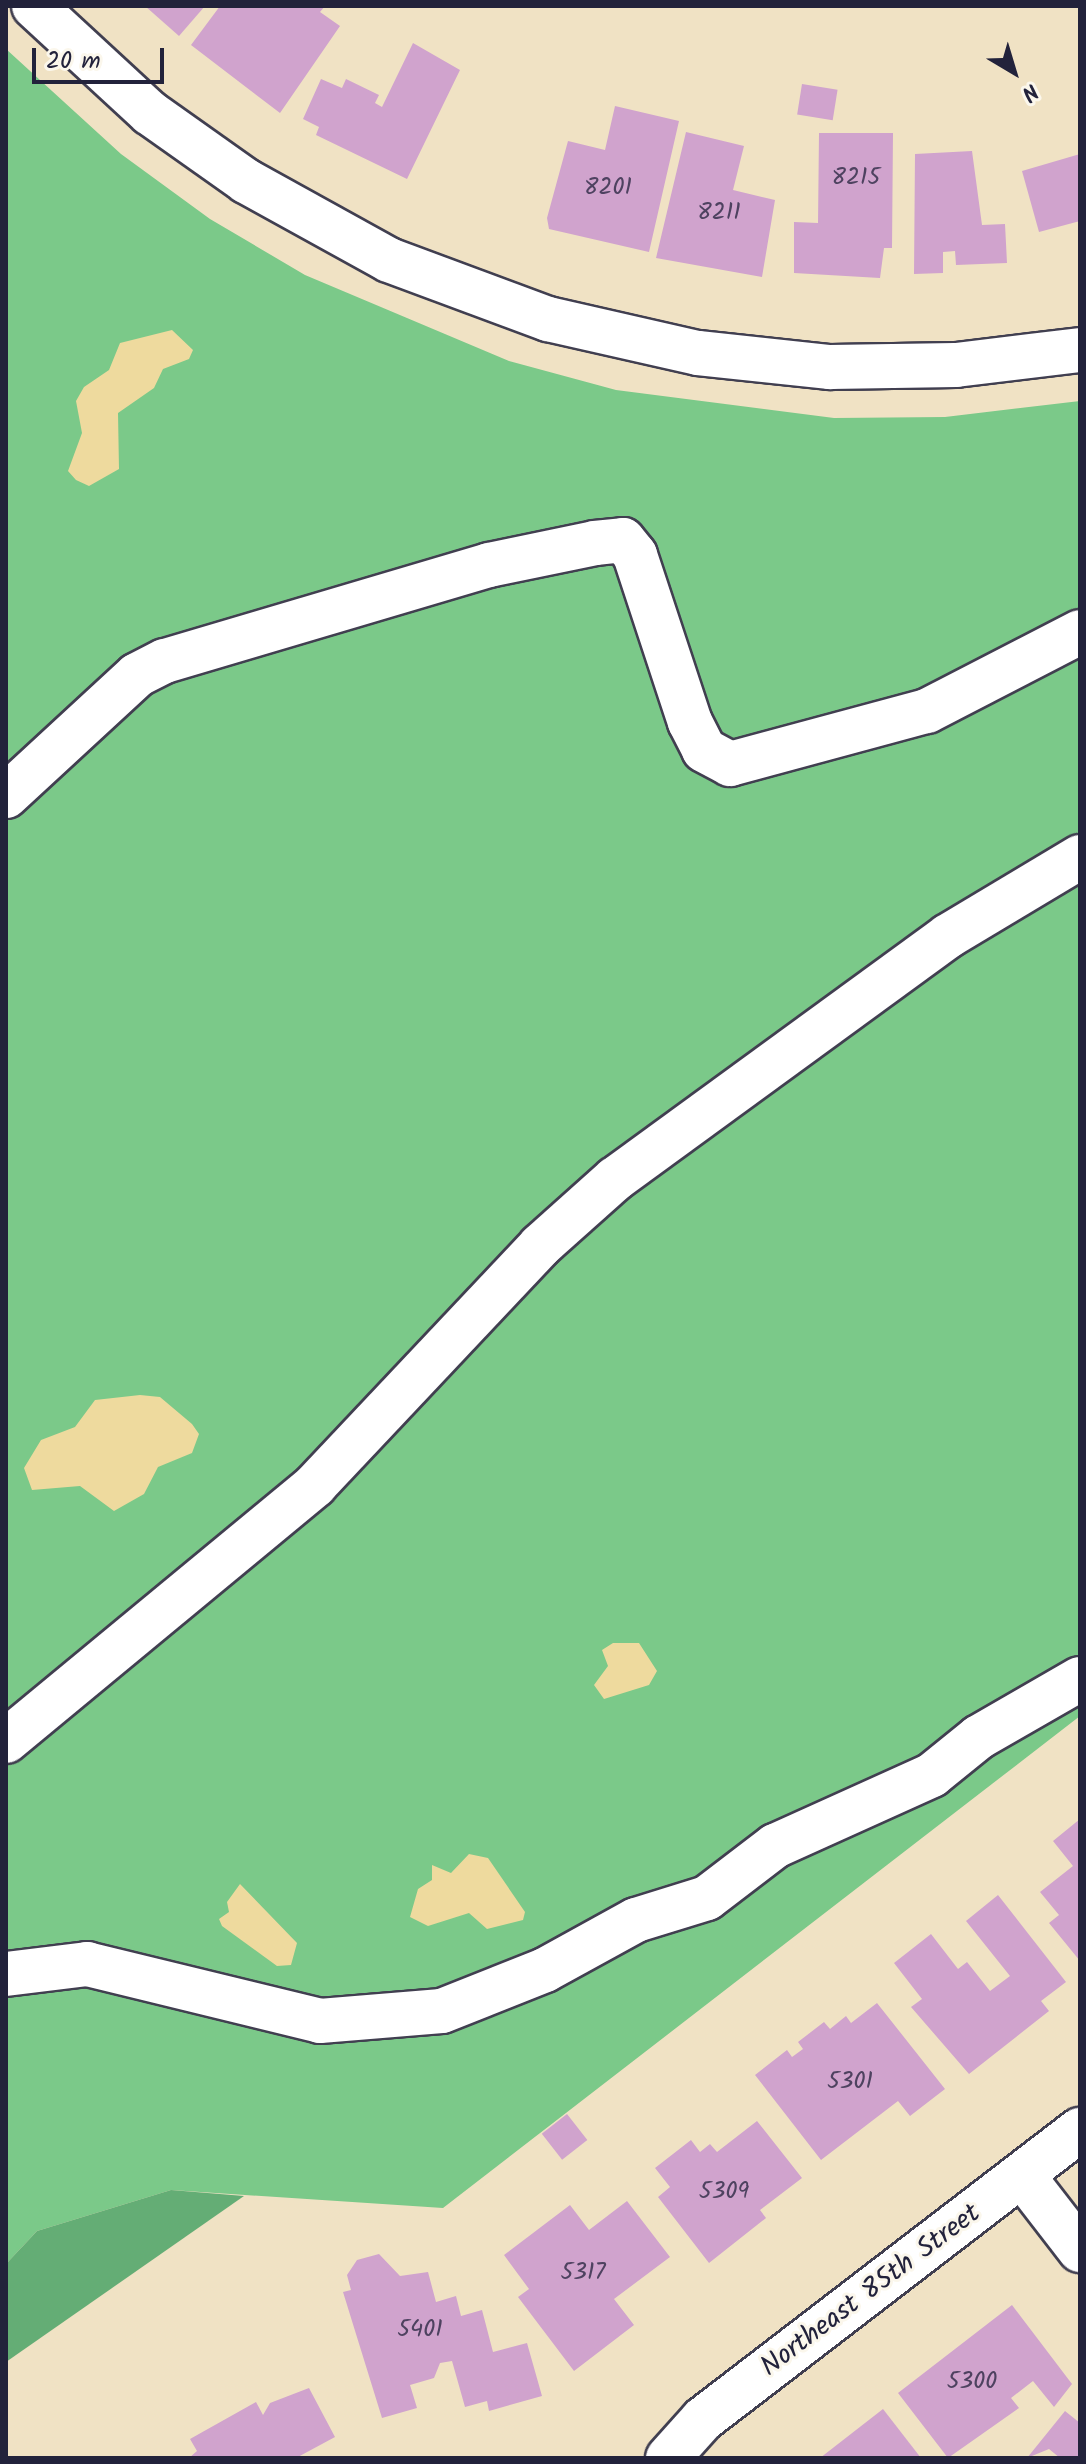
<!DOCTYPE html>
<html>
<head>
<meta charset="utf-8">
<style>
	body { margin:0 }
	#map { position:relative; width:1086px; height:2464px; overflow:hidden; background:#f0e2c4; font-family:Kalam,sans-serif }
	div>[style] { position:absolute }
	.green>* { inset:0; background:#7bc989 }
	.forest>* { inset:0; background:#64ad75 }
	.sand>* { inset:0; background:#eeda9e }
	.building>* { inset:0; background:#d0a3cd; transform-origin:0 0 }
	.roads { filter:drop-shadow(2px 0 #413f50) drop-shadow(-2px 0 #413f50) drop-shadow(0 2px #413f50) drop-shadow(0 -2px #413f50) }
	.minor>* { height:44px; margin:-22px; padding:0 22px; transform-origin:22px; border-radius:22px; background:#fff }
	span { translate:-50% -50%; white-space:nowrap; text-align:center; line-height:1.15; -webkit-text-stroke:6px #fbf7ec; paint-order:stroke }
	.number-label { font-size:24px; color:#4e4260 }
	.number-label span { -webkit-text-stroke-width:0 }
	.street-label { font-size:28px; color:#22223b }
	.frame { position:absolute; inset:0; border:8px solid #22223b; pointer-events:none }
	.north { position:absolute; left:974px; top:32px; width:80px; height:80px; -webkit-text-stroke:6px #fbf7ec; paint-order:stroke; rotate:142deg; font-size:22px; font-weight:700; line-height:32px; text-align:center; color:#22223b }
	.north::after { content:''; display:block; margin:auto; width:28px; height:36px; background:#22223b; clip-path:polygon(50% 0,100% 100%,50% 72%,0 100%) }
	.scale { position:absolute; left:32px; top:48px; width:132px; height:36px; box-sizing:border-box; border:4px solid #22223b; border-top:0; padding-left:10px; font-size:24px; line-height:28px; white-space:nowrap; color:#22223b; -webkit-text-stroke:6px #fbf7ec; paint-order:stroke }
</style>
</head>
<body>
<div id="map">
	<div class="green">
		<i style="clip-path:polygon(6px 49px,121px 154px,210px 219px,305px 275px,509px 361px,616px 390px,834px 418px,945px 417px,1080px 401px,1080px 1716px,443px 2208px,171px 2190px,37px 2231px,6px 2264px)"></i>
	</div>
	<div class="forest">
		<i style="clip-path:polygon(171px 2190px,244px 2196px,6px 2362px,6px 2264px,37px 2231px)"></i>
	</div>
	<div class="sand">
		<i style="clip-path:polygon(172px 330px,193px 350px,189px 359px,163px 369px,154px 388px,118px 413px,119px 469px,89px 486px,76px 480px,68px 471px,82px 433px,76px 401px,84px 387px,109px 370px,120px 343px)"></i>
		<i style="clip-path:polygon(140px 1395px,160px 1397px,192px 1424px,199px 1434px,192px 1453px,158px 1467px,144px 1494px,114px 1511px,80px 1486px,32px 1490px,24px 1468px,41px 1440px,75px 1427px,95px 1400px)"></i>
		<i style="clip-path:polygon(613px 1643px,639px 1643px,657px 1671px,649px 1685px,604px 1699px,594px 1685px,608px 1666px,602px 1650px)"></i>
		<i style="clip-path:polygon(469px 1854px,488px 1858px,525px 1912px,523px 1920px,487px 1929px,469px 1913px,428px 1926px,410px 1917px,418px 1889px,432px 1880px,432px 1865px,451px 1873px)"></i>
		<i style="clip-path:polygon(240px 1884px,297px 1943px,291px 1965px,277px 1966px,222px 1926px,219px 1919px,229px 1912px,227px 1902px)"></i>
	</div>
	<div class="building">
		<i style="clip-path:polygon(145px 6px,205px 6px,179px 36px)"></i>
		<i style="clip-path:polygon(220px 6px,325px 6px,320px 12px,340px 26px,280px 113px,191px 45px)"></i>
		<i style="clip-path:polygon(413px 43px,460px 70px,407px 179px,316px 135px,319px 127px,303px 119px,321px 79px,342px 88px,346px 79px,379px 95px,375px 103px,382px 107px)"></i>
		<i style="left:802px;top:84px;width:36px;height:31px;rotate:9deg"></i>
		<i style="clip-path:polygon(615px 106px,679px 121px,649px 252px,549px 229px,547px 218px,568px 141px,605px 150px)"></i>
		<i style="clip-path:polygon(686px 132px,744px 146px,733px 190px,775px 200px,762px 277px,656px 258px)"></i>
		<i style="clip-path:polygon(819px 133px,893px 133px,892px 248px,884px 248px,880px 278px,794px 273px,794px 222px,818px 223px)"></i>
		<i style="clip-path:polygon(972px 151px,982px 225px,1005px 224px,1007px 263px,956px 265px,955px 251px,943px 252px,943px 273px,914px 274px,915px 154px)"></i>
		<i style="clip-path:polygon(1080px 154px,1080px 221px,1039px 232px,1022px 171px)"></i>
		<i style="clip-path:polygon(1080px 1819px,1080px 1961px,1049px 1923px,1059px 1915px,1040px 1892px,1073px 1866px,1053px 1841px)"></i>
		<i style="clip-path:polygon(998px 1895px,1066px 1982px,1041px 2001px,1049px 2011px,969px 2074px,911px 2007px,922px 1999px,894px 1963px,931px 1934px,958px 1969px,967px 1962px,990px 1991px,1010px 1976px,966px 1921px)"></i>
		<i style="clip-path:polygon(877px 2003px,945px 2089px,910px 2116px,898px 2101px,821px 2160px,755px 2075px,787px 2050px,792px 2057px,803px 2049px,798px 2042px,824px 2022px,830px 2029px,846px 2016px,851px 2023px)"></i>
		<i style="left:567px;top:2114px;width:33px;height:32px;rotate:52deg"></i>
		<i style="clip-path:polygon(757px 2121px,802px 2178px,760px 2210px,766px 2218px,709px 2263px,658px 2197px,670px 2187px,655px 2168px,691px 2140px,700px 2152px,710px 2144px,717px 2152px)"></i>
		<i style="clip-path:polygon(627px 2201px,670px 2257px,614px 2299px,634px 2325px,574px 2371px,518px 2297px,529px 2289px,504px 2255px,570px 2205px,589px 2230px)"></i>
		<i style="clip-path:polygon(379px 2254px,400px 2276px,428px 2272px,436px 2302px,456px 2296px,461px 2316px,482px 2310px,493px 2352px,527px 2343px,542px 2396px,489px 2411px,487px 2401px,465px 2407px,452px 2361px,440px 2363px,434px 2378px,410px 2385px,417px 2408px,382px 2418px,343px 2292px,351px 2290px,347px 2275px,357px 2260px)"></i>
		<i style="clip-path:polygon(1012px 2305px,1072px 2384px,1054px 2407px,1033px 2381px,1011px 2398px,1019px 2408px,948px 2458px,898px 2393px)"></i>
		<i style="clip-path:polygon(309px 2388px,335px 2437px,296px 2458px,189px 2458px,197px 2451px,190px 2439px,256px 2402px,263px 2415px,270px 2403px)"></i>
		<i style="clip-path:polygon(883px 2409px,921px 2458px,820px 2458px)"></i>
		<i style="clip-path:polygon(1065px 2411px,1080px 2423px,1080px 2458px,1060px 2458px,1049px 2449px,1027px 2458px)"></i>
	</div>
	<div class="roads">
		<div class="minor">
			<i style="left:34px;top:6px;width:158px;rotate:42.7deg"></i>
			<i style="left:150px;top:113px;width:118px;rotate:35.3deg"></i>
			<i style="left:246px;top:181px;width:163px;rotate:28.9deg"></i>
			<i style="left:389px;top:260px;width:170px;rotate:20.4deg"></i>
			<i style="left:548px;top:319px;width:154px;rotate:12.8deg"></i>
			<i style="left:698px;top:353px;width:133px;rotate:6.1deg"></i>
			<i style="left:830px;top:367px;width:126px;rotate:-0.9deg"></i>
			<i style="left:956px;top:365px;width:125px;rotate:-6.9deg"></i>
			<i style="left:6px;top:796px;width:178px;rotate:-42.7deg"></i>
			<i style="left:137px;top:675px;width:31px;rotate:-27deg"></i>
			<i style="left:165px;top:661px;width:338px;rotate:-16.5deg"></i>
			<i style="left:489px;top:565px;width:108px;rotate:-11.7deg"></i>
			<i style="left:595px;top:543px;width:28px;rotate:-6deg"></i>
			<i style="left:623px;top:540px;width:19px;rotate:51deg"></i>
			<i style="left:635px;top:555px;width:176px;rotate:71.8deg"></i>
			<i style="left:690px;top:722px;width:31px;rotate:63deg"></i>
			<i style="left:704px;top:750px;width:30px;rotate:28deg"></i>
			<i style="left:730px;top:764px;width:204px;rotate:-15.1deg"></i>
			<i style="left:927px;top:711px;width:172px;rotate:-27.3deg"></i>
			<i style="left:6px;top:1741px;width:401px;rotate:-39.6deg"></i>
			<i style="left:315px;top:1485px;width:328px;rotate:-46.7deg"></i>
			<i style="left:540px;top:1246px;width:101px;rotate:-41.8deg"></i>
			<i style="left:615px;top:1179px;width:412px;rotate:-36.1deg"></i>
			<i style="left:948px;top:936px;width:154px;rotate:-30.9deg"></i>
			<i style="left:6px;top:1974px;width:82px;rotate:-7deg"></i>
			<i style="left:87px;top:1964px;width:240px;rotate:13.7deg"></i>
			<i style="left:320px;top:2021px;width:122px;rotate:-4.7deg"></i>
			<i style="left:442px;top:2011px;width:111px;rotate:-21.7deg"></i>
			<i style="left:545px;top:1970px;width:104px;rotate:-28.8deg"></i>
			<i style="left:636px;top:1920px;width:74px;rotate:-17.2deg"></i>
			<i style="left:707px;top:1898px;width:86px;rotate:-37.4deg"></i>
			<i style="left:775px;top:1846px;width:172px;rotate:-24.3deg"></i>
			<i style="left:932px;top:1775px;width:60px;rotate:-39deg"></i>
			<i style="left:979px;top:1737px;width:116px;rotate:-29.9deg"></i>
			<i style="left:1022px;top:2175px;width:95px;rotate:52.3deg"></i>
			<i style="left:668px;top:2458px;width:52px;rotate:-48.1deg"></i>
			<i style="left:703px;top:2419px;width:475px;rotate:-37.5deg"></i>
		</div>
	</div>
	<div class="number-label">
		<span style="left:856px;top:178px">8215</span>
		<span style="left:608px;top:188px">8201</span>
		<span style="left:719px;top:213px">8211</span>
		<span style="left:850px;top:2082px">5301</span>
		<span style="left:724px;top:2192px">5309</span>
		<span style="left:583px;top:2273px">5317</span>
		<span style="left:420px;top:2330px">5401</span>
		<span style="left:972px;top:2382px">5300</span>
	</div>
	<div class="street-label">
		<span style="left:871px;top:2291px;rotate:-37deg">Northeast 85th Street</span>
	</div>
	<div class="frame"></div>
	<div class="north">N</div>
	<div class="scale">20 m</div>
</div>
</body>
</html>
